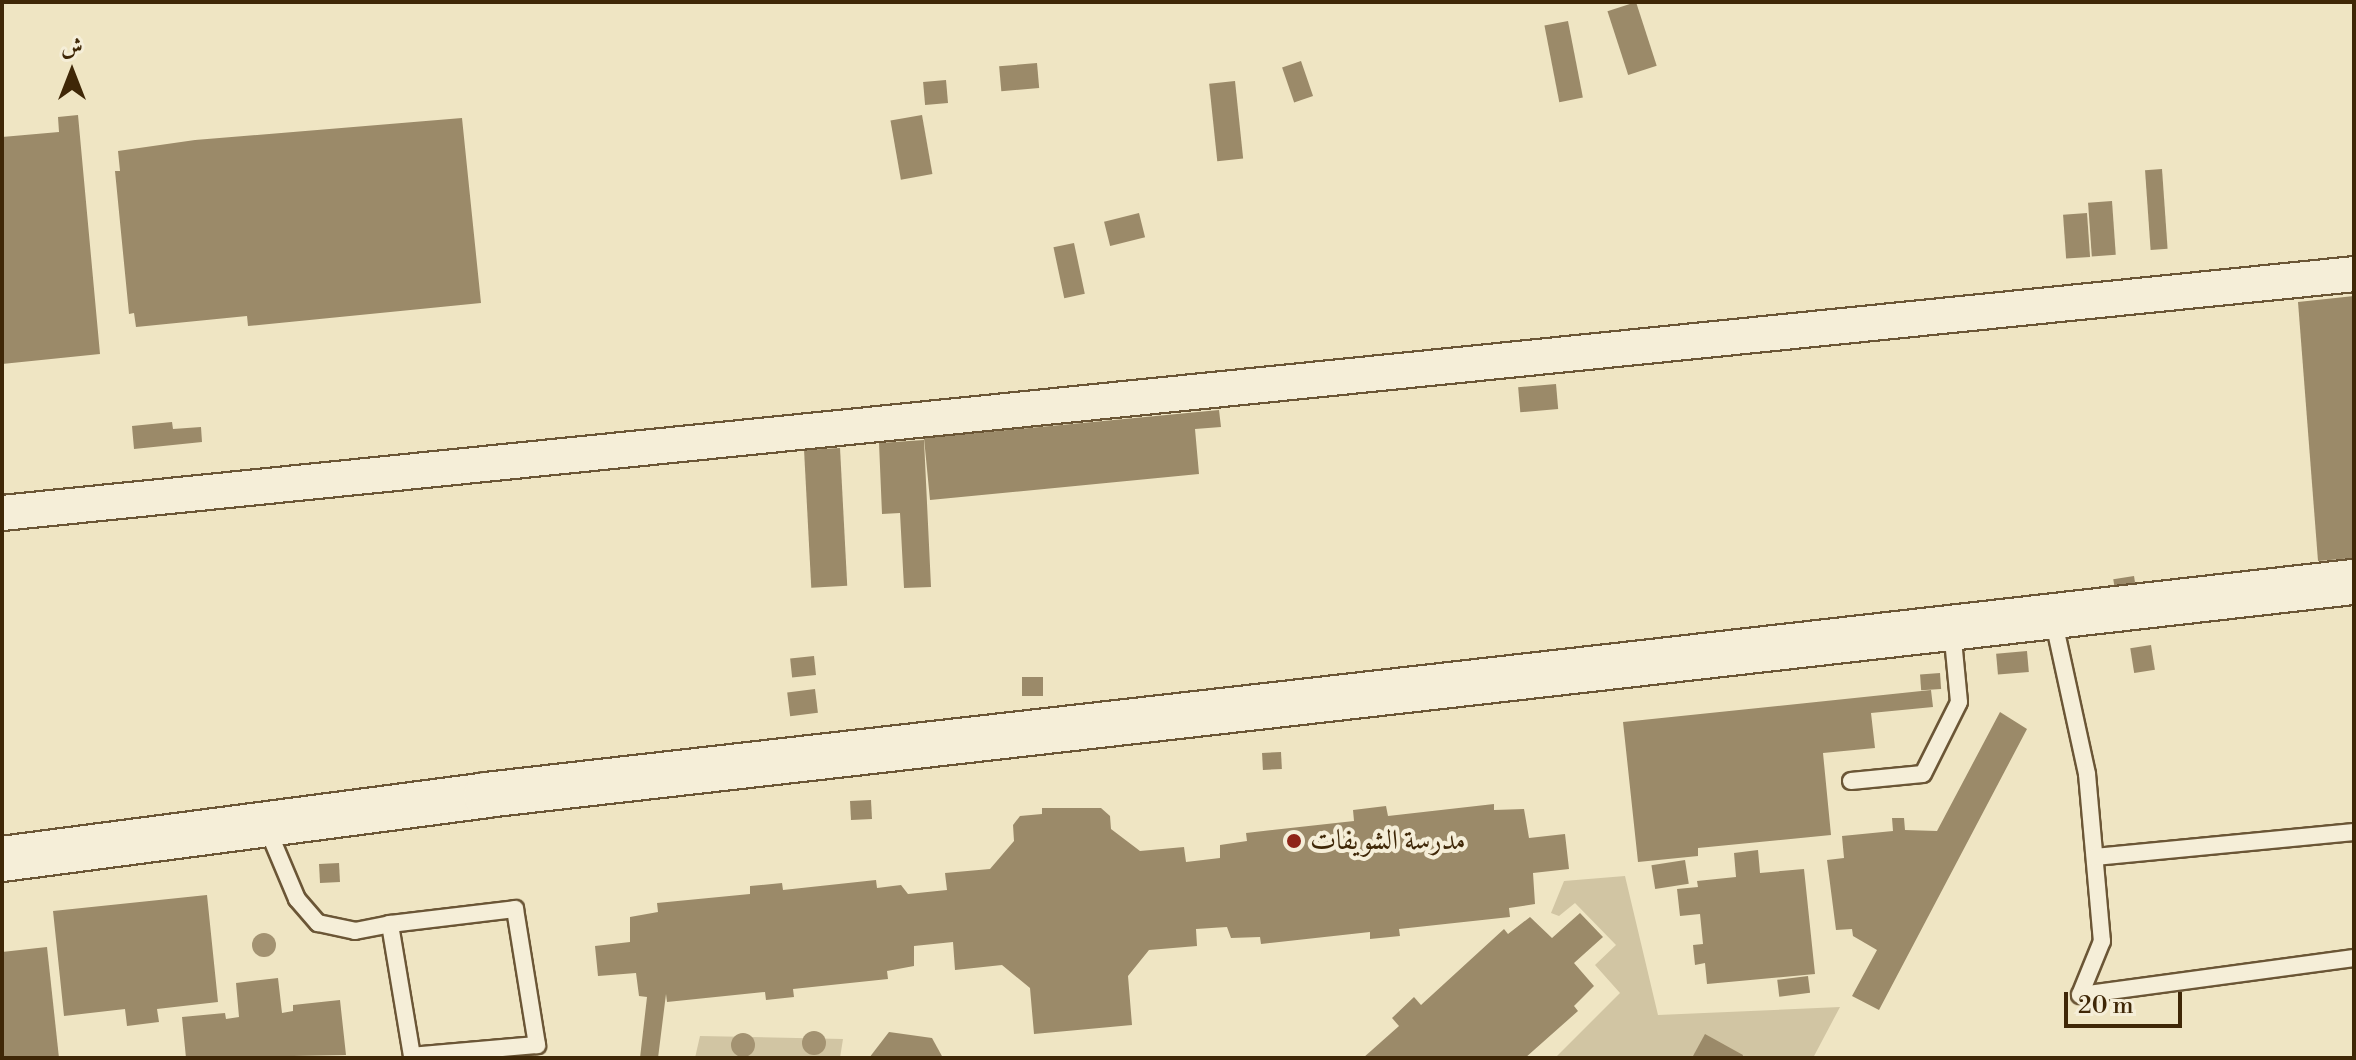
<!DOCTYPE html>
<html>
<head>
<meta charset="utf-8">
<style>
	body { margin:0 }
	#map { position:relative; width:2356px; height:1060px; overflow:hidden; background:#efe5c3; font-family:"Libre Bodoni",Amiri,serif }
	div>[style] { position:absolute }
	.green>* { inset:0; background:#d1c5a3 }
	.building>* { inset:0; background:#9b8a69; transform-origin:0 0 }
	.roads { filter:drop-shadow(2px 0 #6b5636) drop-shadow(-2px 0 #6b5636) drop-shadow(0 2px #6b5636) drop-shadow(0 -2px #6b5636) }
	.lane>* { height:16px; margin:-8px; padding:0 8px; transform-origin:8px; border-radius:8px; background:#f5eed8 }
	.street>* { height:34px; margin:-17px; padding:0 17px; transform-origin:17px; border-radius:17px; background:#f5eed8 }
	.secondary>* { height:44px; margin:-22px; padding:0 22px; transform-origin:22px; border-radius:22px; background:#f5eed8 }
	.trees>* { width:24px; height:24px; margin:-12px; border-radius:50%; background:#a39271 }
	.dots>* { width:22px; height:22px; translate:-50% -50%; box-sizing:border-box; border:4px solid #f5eed8; border-radius:50% }
	span { translate:-50% -50%; white-space:nowrap; text-align:center; line-height:1.15; -webkit-text-stroke:8px #f5eed8; paint-order:stroke }
	.poi-label { font-size:28px; color:#3f2707 }
	.left { translate:0 -50%; text-align:left }
	.frame { position:absolute; inset:0; border:4px solid #3f2707; pointer-events:none }
	.north { position:absolute; left:32px; top:32px; width:80px; height:80px; -webkit-text-stroke:6px #f5eed8; paint-order:stroke; rotate:0deg; font-size:22px; font-weight:700; line-height:32px; text-align:center; color:#3f2707 }
	.north::after { content:''; display:block; margin:auto; width:28px; height:36px; background:#3f2707; clip-path:polygon(50% 0,100% 100%,50% 72%,0 100%) }
	.scale { position:absolute; left:2064px; top:992px; width:118px; height:36px; box-sizing:border-box; border:4px solid #3f2707; border-top:0; padding-left:10px; font-size:24px; line-height:28px; white-space:nowrap; color:#3f2707; -webkit-text-stroke:6px #f5eed8; paint-order:stroke }
</style>
</head>
<body>
<div id="map">
	<div class="green">
		<i style="clip-path:polygon(1625px 876px,1658px 1015px,1840px 1007px,1813px 1058px,1555px 1058px,1620px 993px,1595px 965px,1616px 945px,1575px 903px,1559px 916px,1551px 913px,1564px 881px)"></i>
		<i style="clip-path:polygon(700px 1036px,843px 1039px,840px 1058px,695px 1058px)"></i>
	</div>
	<div class="building">
		<i style="left:1636px;top:2px;width:67px;height:30px;rotate:72deg"></i>
		<i style="left:1568px;top:21px;width:78px;height:24px;rotate:79deg"></i>
		<i style="left:1301px;top:61px;width:37px;height:20px;rotate:71deg"></i>
		<i style="left:1037px;top:63px;width:25px;height:38px;rotate:85deg"></i>
		<i style="left:946px;top:80px;width:23px;height:23px;rotate:85deg"></i>
		<i style="left:1235px;top:81px;width:78px;height:26px;rotate:84deg"></i>
		<i style="clip-path:polygon(78px 115px,100px 354px,2px 364px,2px 137px,59px 132px,58px 117px)"></i>
		<i style="left:922px;top:115px;width:60px;height:32px;rotate:80deg"></i>
		<i style="clip-path:polygon(462px 118px,481px 303px,248px 326px,247px 316px,136px 327px,134px 313px,129px 314px,115px 171px,120px 171px,118px 151px,195px 140px)"></i>
		<i style="left:2162px;top:169px;width:80px;height:17px;rotate:86deg"></i>
		<i style="left:2112px;top:201px;width:54px;height:24px;rotate:86deg"></i>
		<i style="left:1139px;top:213px;width:25px;height:36px;rotate:76deg"></i>
		<i style="left:2087px;top:213px;width:44px;height:24px;rotate:86deg"></i>
		<i style="left:1074px;top:243px;width:52px;height:21px;rotate:78deg"></i>
		<i style="clip-path:polygon(2354px 296px,2354px 558px,2318px 561px,2298px 302px)"></i>
		<i style="left:1556px;top:384px;width:25px;height:38px;rotate:85deg"></i>
		<i style="clip-path:polygon(1219px 410px,1221px 427px,1195px 429px,1199px 474px,930px 500px,924px 438px)"></i>
		<i style="clip-path:polygon(172px 422px,173px 429px,201px 427px,202px 442px,134px 449px,132px 426px)"></i>
		<i style="clip-path:polygon(924px 440px,931px 587px,904px 588px,900px 513px,882px 514px,879px 443px)"></i>
		<i style="left:840px;top:448px;width:138px;height:36px;rotate:87deg"></i>
		<i style="left:2134px;top:576px;width:26px;height:21px;rotate:81deg"></i>
		<i style="left:2151px;top:645px;width:25px;height:21px;rotate:81deg"></i>
		<i style="left:2027px;top:651px;width:21px;height:31px;rotate:85deg"></i>
		<i style="left:814px;top:656px;width:19px;height:24px;rotate:84deg"></i>
		<i style="left:1940px;top:673px;width:16px;height:20px;rotate:86deg"></i>
		<i style="left:1022px;top:677px;width:21px;height:19px"></i>
		<i style="left:815px;top:689px;width:24px;height:28px;rotate:83deg"></i>
		<i style="clip-path:polygon(1931px 690px,1933px 707px,1871px 713px,1875px 748px,1823px 753px,1831px 835px,1698px 848px,1698px 856px,1638px 862px,1623px 722px)"></i>
		<i style="clip-path:polygon(2000px 712px,2027px 729px,1879px 1010px,1852px 996px,1877px 950px,1853px 936px,1852px 929px,1836px 930px,1827px 860px,1844px 858px,1842px 836px,1893px 831px,1892px 818px,1904px 818px,1905px 830px,1937px 831px)"></i>
		<i style="left:1281px;top:752px;width:17px;height:19px;rotate:87deg"></i>
		<i style="left:871px;top:800px;width:19px;height:21px;rotate:87deg"></i>
		<i style="clip-path:polygon(1494px 804px,1494px 810px,1524px 809px,1529px 838px,1565px 834px,1569px 869px,1533px 873px,1535px 904px,1509px 908px,1510px 917px,1399px 929px,1400px 936px,1370px 939px,1370px 932px,1261px 944px,1260px 937px,1231px 938px,1227px 927px,1196px 929px,1197px 946px,1149px 950px,1128px 976px,1132px 1025px,1034px 1034px,1030px 988px,1002px 965px,955px 970px,953px 942px,914px 946px,914px 966px,887px 971px,888px 979px,793px 989px,794px 997px,766px 1000px,765px 992px,667px 1002px,666px 994px,658px 1058px,640px 1058px,647px 997px,639px 996px,636px 973px,598px 976px,595px 946px,630px 942px,630px 917px,658px 912px,657px 903px,750px 894px,750px 886px,782px 883px,783px 890px,876px 880px,877px 888px,901px 885px,908px 894px,947px 890px,945px 873px,990px 869px,1014px 841px,1013px 825px,1020px 816px,1042px 814px,1042px 808px,1101px 808px,1110px 816px,1111px 829px,1140px 851px,1184px 847px,1186px 862px,1220px 858px,1220px 845px,1247px 841px,1246px 833px,1354px 821px,1353px 810px,1386px 806px,1388px 816px)"></i>
		<i style="clip-path:polygon(1758px 850px,1760px 873px,1804px 869px,1815px 974px,1707px 984px,1705px 963px,1695px 965px,1693px 945px,1703px 944px,1700px 914px,1680px 916px,1677px 889px,1698px 887px,1697px 881px,1736px 877px,1734px 853px)"></i>
		<i style="left:1685px;top:860px;width:24px;height:34px;rotate:81deg"></i>
		<i style="left:339px;top:863px;width:19px;height:20px;rotate:87deg"></i>
		<i style="clip-path:polygon(207px 895px,218px 1002px,157px 1009px,159px 1022px,127px 1026px,125px 1009px,64px 1016px,53px 911px)"></i>
		<i style="clip-path:polygon(1580px 913px,1603px 937px,1574px 963px,1594px 986px,1574px 1006px,1578px 1011px,1525px 1058px,1363px 1058px,1399px 1026px,1392px 1018px,1414px 997px,1421px 1005px,1504px 929px,1508px 934px,1530px 917px,1552px 938px)"></i>
		<i style="clip-path:polygon(47px 947px,59px 1058px,2px 1058px,2px 952px)"></i>
		<i style="left:1808px;top:976px;width:17px;height:31px;rotate:83deg"></i>
		<i style="clip-path:polygon(278px 978px,282px 1013px,293px 1011px,293px 1005px,340px 1000px,346px 1055px,186px 1058px,182px 1017px,225px 1013px,226px 1019px,239px 1017px,236px 983px)"></i>
		<i style="clip-path:polygon(889px 1032px,932px 1038px,943px 1058px,869px 1058px)"></i>
		<i style="clip-path:polygon(1705px 1034px,1743px 1055px,1742px 1058px,1693px 1056px)"></i>
	</div>
	<div class="roads">
		<div class="lane">
			<i style="left:2053px;top:618px;width:160px;rotate:77.7deg"></i>
			<i style="left:2087px;top:774px;width:168px;rotate:84.9deg"></i>
			<i style="left:2102px;top:941px;width:58px;rotate:112.2deg"></i>
			<i style="left:2080px;top:995px;width:276px;rotate:-7.7deg"></i>
			<i style="left:1851px;top:781px;width:72px;rotate:-5.6deg"></i>
			<i style="left:1923px;top:774px;width:80px;rotate:-63.4deg"></i>
			<i style="left:1959px;top:702px;width:73px;rotate:-95.5deg"></i>
			<i style="left:267px;top:828px;width:77px;rotate:67.1deg"></i>
			<i style="left:297px;top:899px;width:32px;rotate:49deg"></i>
			<i style="left:318px;top:923px;width:38px;rotate:12deg"></i>
			<i style="left:355px;top:931px;width:36px;rotate:-11deg"></i>
			<i style="left:390px;top:924px;width:126px;rotate:-6.8deg"></i>
			<i style="left:515px;top:909px;width:138px;rotate:80.8deg"></i>
			<i style="left:537px;top:1045px;width:125px;rotate:175deg"></i>
			<i style="left:412px;top:1056px;width:134px;rotate:-99.5deg"></i>
			<i style="left:2095px;top:857px;width:260px;rotate:-5.5deg"></i>
		</div>
		<div class="street">
			<i style="left:2px;top:513px;width:2364px;rotate:-5.8deg"></i>
		</div>
		<div class="secondary">
			<i style="left:2px;top:859px;width:488px;rotate:-7.5deg"></i>
			<i style="left:486px;top:795px;width:1880px;rotate:-6.51deg"></i>
		</div>
	</div>
	<div class="trees">
		<i style="left:264px;top:945px"></i>
		<i style="left:814px;top:1043px"></i>
		<i style="left:743px;top:1045px"></i>
	</div>
	<div class="dots">
		<i style="left:1294px;top:841px;background:#8f2418"></i>
	</div>
	<div class="poi-label">
		<span class="left" style="left:1310px;top:841px">مدرسة الشويفات</span>
	</div>
	<div class="frame"></div>
	<div class="north">ش</div>
	<div class="scale">20 m</div>
</div>
</body>
</html>
